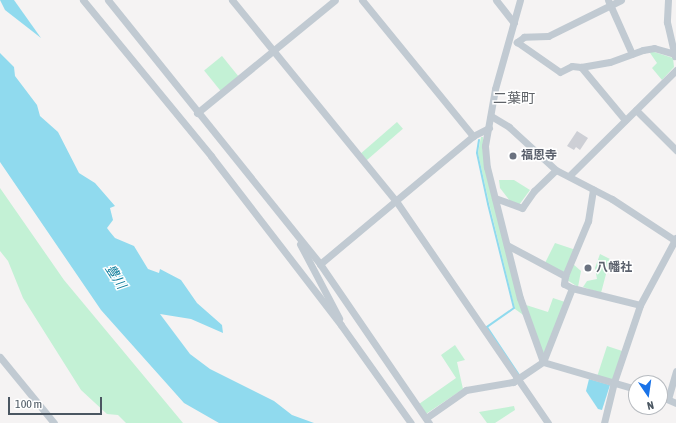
<!DOCTYPE html>
<html>
<head>
<meta charset="utf-8">
<style>
	body { margin:0 }
	#map { position:relative; width:676px; height:423px; overflow:hidden; background:#f5f3f3; font-family:"Asap Condensed","Noto Sans JP",sans-serif }
	div>[style] { position:absolute }
	.green>* { inset:0; background:#c3f1d5; transform-origin:0 0 }
	.water>* { inset:0; background:#90daee }
	.stream>* { height:2px; margin:-1px; padding:0 1px; transform-origin:1px; border-radius:1px; background:#90daee }
	.building>* { inset:0; background:#cdcfd5 }
	.minor>* { height:7px; margin:-3.5px; padding:0 3.5px; transform-origin:3.5px; border-radius:3.5px; background:#c1cad2 }
	.dots>* { width:11px; height:11px; translate:-50% -50%; box-sizing:border-box; border:2px solid #fff; border-radius:50% }
	span { translate:-50% -50%; white-space:nowrap; text-align:center; line-height:1.15; -webkit-text-stroke:3px #fff; paint-order:stroke }
	.worship-label { font-size:12px; color:#5b616d; font-weight:700 }
	.left { translate:0 -50%; text-align:left }
	.water-label { font-size:13px; color:#0c7c9b; font-style:italic }
	.quarter-label { font-size:14px; color:#5f6368 }
	.north { position:absolute; left:628px; top:375px; width:40px; height:40px; box-sizing:border-box; background:#fff; border:1px solid #b7bbc0; border-radius:50%; rotate:167deg; font-size:11px; font-weight:700; line-height:16px; text-align:center; color:#4a5661 }
	.north::after { content:''; display:block; margin:auto; width:14px; height:18px; background:#1a73e8; clip-path:polygon(50% 0,100% 100%,50% 72%,0 100%) }
	.scale { position:absolute; left:8px; top:397px; width:94px; height:18px; box-sizing:border-box; border:2px solid #4a5661; border-top:0; padding-left:5px; font-size:12px; line-height:14px; white-space:nowrap; color:#4a5661; -webkit-text-stroke:3px #fff; paint-order:stroke }
</style>
</head>
<body>
<div id="map">
	<div class="green">
		<i style="clip-path:polygon(648px 50px,673px 58px,674px 67px,662px 80px,652px 68px,657px 63px)"></i>
		<i style="left:222px;top:56px;width:26px;height:23px;rotate:51deg"></i>
		<i style="left:397px;top:122px;width:9px;height:48px;rotate:49deg"></i>
		<i style="clip-path:polygon(481px 137px,483px 137px,483px 147px,526px 317px,515px 309px,489px 203px,478px 153px)"></i>
		<i style="clip-path:polygon(499px 180px,514px 180px,530px 190px,519px 205px,510px 201px,500px 188px)"></i>
		<i style="clip-path:polygon(0 188px,64px 280px,183px 423px,126px 423px,118px 415px,107px 414px,81px 390px,23px 298px,8px 261px,0 251px)"></i>
		<i style="clip-path:polygon(555px 243px,576px 250px,564px 273px,545px 263px)"></i>
		<i style="clip-path:polygon(600px 254px,610px 259px,601px 293px,583px 287px,587px 281px,597px 279px,595px 268px)"></i>
		<i style="clip-path:polygon(573px 264px,581px 271px,578px 287px,567px 280px)"></i>
		<i style="clip-path:polygon(553px 298px,565px 302px,544px 358px,526px 305px,548px 312px)"></i>
		<i style="clip-path:polygon(455px 345px,465px 360px,457px 362px,463px 389px,426px 414px,419px 404px,456px 378px,441px 355px)"></i>
		<i style="left:607px;top:346px;width:16px;height:31px;rotate:18deg"></i>
		<i style="clip-path:polygon(514px 406px,515px 410px,495px 423px,487px 423px,479px 412px)"></i>
	</div>
	<div class="water">
		<i style="clip-path:polygon(0 0,14px 0,41px 38px,5px 10px)"></i>
		<i style="clip-path:polygon(0 53px,14px 67px,15px 76px,37px 105px,40px 116px,58px 132px,79px 173px,95px 183px,115px 206px,110px 208px,113px 220px,107px 228px,110px 232px,115px 238px,134px 246px,148px 269px,159px 273px,160px 269px,181px 280px,197px 303px,222px 325px,223px 333px,191px 319px,160px 314px,190px 354px,210px 369px,274px 401px,292px 415px,314px 423px,219px 423px,184px 403px,101px 310px,0 162px)"></i>
		<i style="clip-path:polygon(589px 379px,610px 385px,602px 410px,598px 409px,586px 391px)"></i>
	</div>
	<div class="stream">
		<i style="left:479px;top:140px;width:13px;rotate:99deg"></i>
		<i style="left:477px;top:153px;width:52px;rotate:77.8deg"></i>
		<i style="left:488px;top:204px;width:107px;rotate:76deg"></i>
		<i style="left:514px;top:308px;width:33px;rotate:145deg"></i>
		<i style="left:487px;top:327px;width:58px;rotate:56.3deg"></i>
	</div>
	<div class="building">
		<i style="clip-path:polygon(577px 131px,588px 138px,580px 150px,576px 147px,574px 150px,567px 146px)"></i>
	</div>
	<div class="minor">
		<i style="left:83px;top:0;width:202px;rotate:50.6deg"></i>
		<i style="left:211px;top:156px;width:213px;rotate:52.4deg"></i>
		<i style="left:341px;top:325px;width:120px;rotate:54.5deg"></i>
		<i style="left:108px;top:0;width:339px;rotate:51.2deg"></i>
		<i style="left:320px;top:264px;width:193px;rotate:55.6deg"></i>
		<i style="left:232px;top:0;width:259px;rotate:50.8deg"></i>
		<i style="left:396px;top:201px;width:269px;rotate:55.6deg"></i>
		<i style="left:362px;top:0;width:176px;rotate:50.8deg"></i>
		<i style="left:496px;top:0;width:29px;rotate:52deg"></i>
		<i style="left:520px;top:0;width:92px;rotate:105.7deg"></i>
		<i style="left:495px;top:89px;width:58px;rotate:100deg"></i>
		<i style="left:485px;top:146px;width:21px;rotate:85deg"></i>
		<i style="left:487px;top:167px;width:135px;rotate:75.9deg"></i>
		<i style="left:520px;top:298px;width:68px;rotate:70.2deg"></i>
		<i style="left:543px;top:362px;width:97px;rotate:16.2deg"></i>
		<i style="left:608px;top:0;width:59px;rotate:66deg"></i>
		<i style="left:621px;top:0;width:81px;rotate:153.7deg"></i>
		<i style="left:548px;top:36px;width:24px;rotate:178deg"></i>
		<i style="left:524px;top:37px;width:9px;rotate:144deg"></i>
		<i style="left:517px;top:42px;width:52px;rotate:34.9deg"></i>
		<i style="left:560px;top:72px;width:13px;rotate:-27deg"></i>
		<i style="left:572px;top:66px;width:9px;rotate:6deg"></i>
		<i style="left:581px;top:67px;width:69px;rotate:50.3deg"></i>
		<i style="left:668px;top:0;width:22px;rotate:93deg"></i>
		<i style="left:667px;top:22px;width:35px;rotate:77deg"></i>
		<i style="left:581px;top:67px;width:29px;rotate:-10deg"></i>
		<i style="left:610px;top:62px;width:35px;rotate:-20deg"></i>
		<i style="left:643px;top:50px;width:11px;rotate:-10deg"></i>
		<i style="left:654px;top:48px;width:22px;rotate:16deg"></i>
		<i style="left:636px;top:110px;width:57px;rotate:45deg"></i>
		<i style="left:197px;top:113px;width:178px;rotate:-39.3deg"></i>
		<i style="left:491px;top:116px;width:21px;rotate:31deg"></i>
		<i style="left:509px;top:127px;width:64px;rotate:42.5deg"></i>
		<i style="left:556px;top:170px;width:63px;rotate:27.4deg"></i>
		<i style="left:612px;top:199px;width:77px;rotate:33.3deg"></i>
		<i style="left:569px;top:176px;width:151px;rotate:-44.7deg"></i>
		<i style="left:495px;top:198px;width:29px;rotate:20deg"></i>
		<i style="left:522px;top:208px;width:21px;rotate:-55deg"></i>
		<i style="left:534px;top:191px;width:30px;rotate:-44deg"></i>
		<i style="left:300px;top:244px;width:84px;rotate:62.2deg"></i>
		<i style="left:507px;top:245px;width:66px;rotate:28.1deg"></i>
		<i style="left:320px;top:264px;width:199px;rotate:-39.9deg"></i>
		<i style="left:473px;top:136px;width:18px;rotate:-27deg"></i>
		<i style="left:572px;top:288px;width:9px;rotate:-153deg"></i>
		<i style="left:564px;top:284px;width:8px;rotate:-83deg"></i>
		<i style="left:565px;top:276px;width:60px;rotate:-67.3deg"></i>
		<i style="left:588px;top:221px;width:32px;rotate:-81deg"></i>
		<i style="left:0;top:357px;width:85px;rotate:50.7deg"></i>
		<i style="left:660px;top:396px;width:17px;rotate:24deg"></i>
		<i style="left:668px;top:399px;width:29px;rotate:-74deg"></i>
		<i style="left:426px;top:418px;width:49px;rotate:-35deg"></i>
		<i style="left:466px;top:390px;width:48px;rotate:-9.7deg"></i>
		<i style="left:513px;top:382px;width:36px;rotate:-34deg"></i>
		<i style="left:543px;top:362px;width:79px;rotate:-68.6deg"></i>
		<i style="left:572px;top:288px;width:70px;rotate:14deg"></i>
		<i style="left:604px;top:423px;width:42px;rotate:-76.3deg"></i>
		<i style="left:614px;top:382px;width:81px;rotate:-71.3deg"></i>
		<i style="left:640px;top:305px;width:76px;rotate:-61.8deg"></i>
	</div>
	<div class="dots">
		<i style="left:513px;top:156px;background:#6b7280"></i>
		<i style="left:588px;top:268px;background:#6b7280"></i>
	</div>
	<div class="worship-label">
		<span class="left" style="left:521px;top:156px">福恩寺</span>
		<span class="left" style="left:596px;top:268px">八幡社</span>
	</div>
	<div class="water-label">
		<span style="left:115px;top:277px;rotate:57deg">豊川</span>
	</div>
	<div class="quarter-label">
		<span style="left:514px;top:98px">二葉町</span>
	</div>
	<div class="north">N</div>
	<div class="scale">100 m</div>
</div>
</body>
</html>
